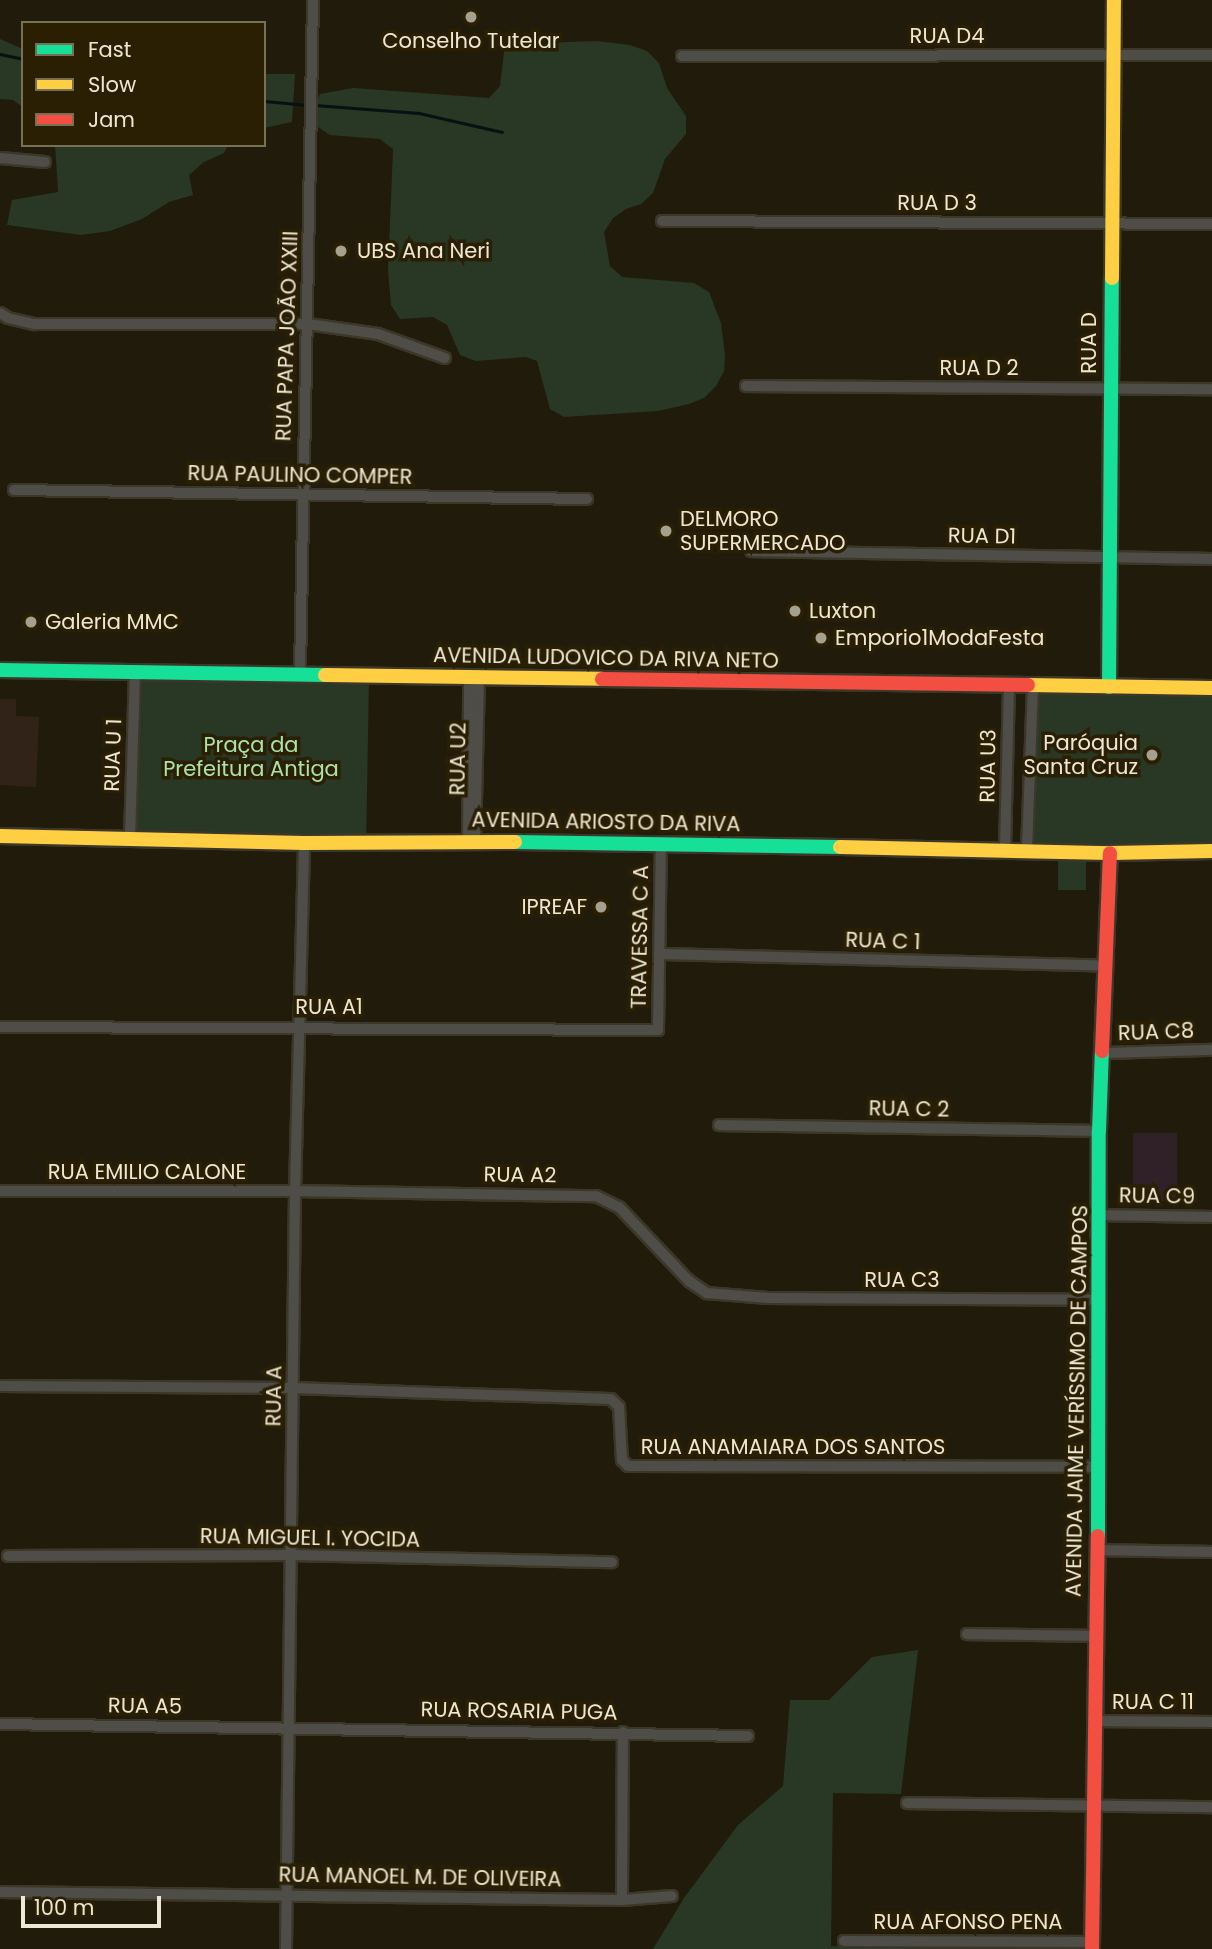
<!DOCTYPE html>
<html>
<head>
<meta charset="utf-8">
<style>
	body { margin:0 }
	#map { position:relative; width:1212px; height:1949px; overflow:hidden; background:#211b0b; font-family:Poppins,sans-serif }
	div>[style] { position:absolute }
	.industrial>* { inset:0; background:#312318 }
	.medical>* { inset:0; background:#302128; transform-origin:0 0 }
	.green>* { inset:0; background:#283824; transform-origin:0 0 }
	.stream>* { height:2.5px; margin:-1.25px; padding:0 1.25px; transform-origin:1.25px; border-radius:1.25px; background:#041214 }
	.roads { filter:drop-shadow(2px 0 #3c3729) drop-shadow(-2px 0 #3c3729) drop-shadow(0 2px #3c3729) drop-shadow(0 -2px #3c3729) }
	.street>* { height:10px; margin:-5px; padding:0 5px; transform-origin:5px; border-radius:5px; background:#4e4d47 }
	.fast>* { height:14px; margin:-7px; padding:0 7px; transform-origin:7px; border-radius:7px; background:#16e098 }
	.slow>* { height:14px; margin:-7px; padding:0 7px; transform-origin:7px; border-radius:7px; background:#ffcf43 }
	.jam>* { height:14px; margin:-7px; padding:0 7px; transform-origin:7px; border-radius:7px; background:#f24e42 }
	.dots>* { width:19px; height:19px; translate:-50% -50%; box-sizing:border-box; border:4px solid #2a1f02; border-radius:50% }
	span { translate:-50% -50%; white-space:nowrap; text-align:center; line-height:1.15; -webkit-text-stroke:7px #2a1f02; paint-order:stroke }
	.street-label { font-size:21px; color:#eee7d6 }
	.poi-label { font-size:21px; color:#eee7d6 }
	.left { translate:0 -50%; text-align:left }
	.right { translate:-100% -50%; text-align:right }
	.park-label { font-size:21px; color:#aae2a8 }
	.legend { position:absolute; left:21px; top:21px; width:245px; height:126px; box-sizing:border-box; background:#2a1f02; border:2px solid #786f57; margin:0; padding:9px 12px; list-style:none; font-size:21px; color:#eee7d6 }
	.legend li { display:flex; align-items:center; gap:14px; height:35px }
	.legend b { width:35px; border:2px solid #786f57 }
	.scale { position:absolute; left:21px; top:1896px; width:140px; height:32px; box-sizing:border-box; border:4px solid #eee7d6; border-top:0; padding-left:9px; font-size:21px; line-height:24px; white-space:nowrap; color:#eee7d6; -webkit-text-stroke:5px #2a1f02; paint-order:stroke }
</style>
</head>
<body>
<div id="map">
	<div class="industrial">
		<i style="clip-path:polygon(0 699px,16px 699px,16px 716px,39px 717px,36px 787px,0 785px)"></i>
	</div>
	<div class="medical">
		<i style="left:1133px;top:1133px;width:44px;height:68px"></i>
	</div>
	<div class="green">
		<i style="clip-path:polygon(0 39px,23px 49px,23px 107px,13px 100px,0 99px)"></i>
		<i style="clip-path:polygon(597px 41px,630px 45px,647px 51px,659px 63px,667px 88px,686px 116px,686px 134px,665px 159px,653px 193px,641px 204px,626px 209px,613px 218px,604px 232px,610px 266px,622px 277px,694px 283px,709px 292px,721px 323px,725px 355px,724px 371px,716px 386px,704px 398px,689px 404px,658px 411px,564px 417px,550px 409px,537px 361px,526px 357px,476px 361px,460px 355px,447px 325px,433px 317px,400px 319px,391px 305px,388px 271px,393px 149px,380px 139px,330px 135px,315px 125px,313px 109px,320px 94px,353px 88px,489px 98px,500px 86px,504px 52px,509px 49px,541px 43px)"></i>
		<i style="clip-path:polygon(264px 74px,295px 74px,292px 122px,264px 128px)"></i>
		<i style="clip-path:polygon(55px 145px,228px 145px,224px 153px,204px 162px,189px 175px,193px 195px,169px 202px,142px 219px,110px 231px,81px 235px,7px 225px,12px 200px,58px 192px)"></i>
		<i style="left:139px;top:675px;width:230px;height:161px;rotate:1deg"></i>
		<i style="clip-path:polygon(1037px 694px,1212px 694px,1212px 845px,1107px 851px,1033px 845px)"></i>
		<i style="left:1058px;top:859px;width:28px;height:31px"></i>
		<i style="clip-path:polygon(918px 1650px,901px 1794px,833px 1793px,831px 1946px,964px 1949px,653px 1949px,684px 1898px,738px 1825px,783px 1786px,790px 1700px,829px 1700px,872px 1657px)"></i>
	</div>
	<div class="stream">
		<i style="left:0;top:54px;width:24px;rotate:12deg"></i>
		<i style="left:264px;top:101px;width:44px;rotate:5.2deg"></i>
		<i style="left:315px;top:105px;width:104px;rotate:4.4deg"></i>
		<i style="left:419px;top:113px;width:85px;rotate:12.9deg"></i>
	</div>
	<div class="roads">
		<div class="street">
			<i style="left:682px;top:56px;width:530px;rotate:-0.11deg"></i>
			<i style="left:0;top:158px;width:45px;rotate:5.1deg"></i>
			<i style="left:662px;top:221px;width:550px;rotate:0.31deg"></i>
			<i style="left:0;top:313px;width:9px;rotate:32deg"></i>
			<i style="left:8px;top:318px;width:28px;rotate:13deg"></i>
			<i style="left:35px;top:324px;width:273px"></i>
			<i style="left:308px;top:324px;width:71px;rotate:8.1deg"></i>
			<i style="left:378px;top:334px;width:71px;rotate:19.7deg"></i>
			<i style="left:746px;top:386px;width:466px;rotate:0.4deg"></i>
			<i style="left:14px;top:490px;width:573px;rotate:0.9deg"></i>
			<i style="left:751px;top:551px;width:461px;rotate:1deg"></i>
			<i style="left:300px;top:672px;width:672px;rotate:-88.89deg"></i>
			<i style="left:130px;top:839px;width:167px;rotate:-88.3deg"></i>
			<i style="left:468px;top:841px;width:163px;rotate:-89.6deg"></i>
			<i style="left:475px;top:841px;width:163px;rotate:-88.6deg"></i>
			<i style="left:1005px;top:849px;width:164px;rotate:-88.6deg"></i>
			<i style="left:1027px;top:850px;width:164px;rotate:-87.9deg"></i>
			<i style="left:659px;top:954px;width:447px;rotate:1.5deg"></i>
			<i style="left:0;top:1027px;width:658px;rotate:0.26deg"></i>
			<i style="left:658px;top:1030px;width:185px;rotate:-89.1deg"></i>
			<i style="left:1102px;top:1053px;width:110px;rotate:-1.6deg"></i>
			<i style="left:719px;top:1125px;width:380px;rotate:0.9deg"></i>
			<i style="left:0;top:1191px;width:295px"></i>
			<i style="left:295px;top:1191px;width:301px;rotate:1deg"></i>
			<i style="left:596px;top:1196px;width:25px;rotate:26deg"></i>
			<i style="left:619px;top:1207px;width:102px;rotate:46.6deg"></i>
			<i style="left:689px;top:1281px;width:22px;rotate:34deg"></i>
			<i style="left:707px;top:1293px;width:61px;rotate:4.7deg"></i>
			<i style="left:768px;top:1298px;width:329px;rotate:0.3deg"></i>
			<i style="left:1100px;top:1215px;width:112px;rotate:1deg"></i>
			<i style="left:0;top:1386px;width:294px;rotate:0.4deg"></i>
			<i style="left:294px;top:1388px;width:317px;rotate:2deg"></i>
			<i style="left:611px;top:1399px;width:11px;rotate:45deg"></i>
			<i style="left:619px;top:1407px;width:53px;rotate:86.8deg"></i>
			<i style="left:622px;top:1460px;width:8px;rotate:45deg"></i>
			<i style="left:628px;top:1466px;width:469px;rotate:0.1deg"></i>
			<i style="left:1098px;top:1550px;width:114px;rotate:1deg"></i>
			<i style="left:8px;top:1556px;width:284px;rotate:-0.2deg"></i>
			<i style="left:292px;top:1555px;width:320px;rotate:1.3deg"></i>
			<i style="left:967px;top:1634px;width:128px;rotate:0.9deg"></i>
			<i style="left:1094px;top:1721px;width:118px;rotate:0.5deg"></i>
			<i style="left:0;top:1724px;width:748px;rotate:0.92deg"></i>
			<i style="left:907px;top:1803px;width:305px;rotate:0.8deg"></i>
			<i style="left:0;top:1892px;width:622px;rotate:0.74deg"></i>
			<i style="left:622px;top:1900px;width:50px;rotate:-4.6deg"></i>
			<i style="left:622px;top:1900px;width:168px;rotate:-89.7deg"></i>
			<i style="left:844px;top:1941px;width:248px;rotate:0.2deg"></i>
			<i style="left:286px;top:1949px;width:758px;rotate:-89.32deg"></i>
			<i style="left:295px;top:1191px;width:348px;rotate:-88.5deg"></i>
		</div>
		<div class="fast">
			<i style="left:0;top:670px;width:325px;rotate:0.9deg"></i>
			<i style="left:1109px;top:687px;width:409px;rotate:-89.6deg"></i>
			<i style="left:515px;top:842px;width:325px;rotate:0.9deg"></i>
			<i style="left:1098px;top:1536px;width:405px;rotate:-89.9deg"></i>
			<i style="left:1099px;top:1131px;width:80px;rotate:-87.9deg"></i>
		</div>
		<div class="slow">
			<i style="left:1112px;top:278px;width:278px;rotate:-89.6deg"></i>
			<i style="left:325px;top:675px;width:277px;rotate:0.8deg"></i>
			<i style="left:1028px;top:685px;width:184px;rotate:0.9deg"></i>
			<i style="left:0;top:836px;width:304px;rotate:1.3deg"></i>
			<i style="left:304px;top:843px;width:211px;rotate:-0.3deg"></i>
			<i style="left:840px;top:847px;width:270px;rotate:1.3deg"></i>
			<i style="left:1110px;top:853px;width:102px;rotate:-1.1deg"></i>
		</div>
		<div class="jam">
			<i style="left:602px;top:679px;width:426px;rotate:0.8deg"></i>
			<i style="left:1102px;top:1051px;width:198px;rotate:-87.7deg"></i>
			<i style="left:1092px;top:1949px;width:413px;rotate:-89.2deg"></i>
		</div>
	</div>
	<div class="dots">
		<i style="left:471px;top:17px;background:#a6a08f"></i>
		<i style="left:341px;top:251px;background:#a6a08f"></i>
		<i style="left:666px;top:531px;background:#a6a08f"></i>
		<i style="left:795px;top:611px;background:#a6a08f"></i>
		<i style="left:31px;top:622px;background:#a6a08f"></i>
		<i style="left:821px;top:638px;background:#a6a08f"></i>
		<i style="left:1152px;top:755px;background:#a6a08f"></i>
		<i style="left:601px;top:907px;background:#a6a08f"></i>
	</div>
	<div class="street-label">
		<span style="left:947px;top:36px">RUA D4</span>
		<span style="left:937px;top:203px">RUA D 3</span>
		<span style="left:287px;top:336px;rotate:-88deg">RUA PAPA JOÃO XXIII</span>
		<span style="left:1089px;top:343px;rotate:-90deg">RUA D</span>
		<span style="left:979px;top:368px">RUA D 2</span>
		<span style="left:300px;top:475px;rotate:1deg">RUA PAULINO COMPER</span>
		<span style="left:982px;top:536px;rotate:1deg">RUA D1</span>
		<span style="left:606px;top:658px;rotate:1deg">AVENIDA LUDOVICO DA RIVA NETO</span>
		<span style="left:113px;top:755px;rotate:-88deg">RUA U 1</span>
		<span style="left:458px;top:759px;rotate:-89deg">RUA U2</span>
		<span style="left:988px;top:766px;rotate:-89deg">RUA U3</span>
		<span style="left:606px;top:822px;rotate:1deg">AVENIDA ARIOSTO DA RIVA</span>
		<span style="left:640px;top:937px;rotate:-89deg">TRAVESSA C A</span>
		<span style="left:883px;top:941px;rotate:2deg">RUA C 1</span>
		<span style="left:329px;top:1007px">RUA A1</span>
		<span style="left:1156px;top:1032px;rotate:-2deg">RUA C8</span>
		<span style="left:909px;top:1109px;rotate:1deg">RUA C 2</span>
		<span style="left:147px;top:1172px">RUA EMILIO CALONE</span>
		<span style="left:520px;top:1175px;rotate:1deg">RUA A2</span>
		<span style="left:1157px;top:1196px;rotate:1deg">RUA C9</span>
		<span style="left:902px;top:1280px">RUA C3</span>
		<span style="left:274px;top:1396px;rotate:-89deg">RUA A</span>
		<span style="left:1077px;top:1401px;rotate:-89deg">AVENIDA JAIME VERÍSSIMO DE CAMPOS</span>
		<span style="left:793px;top:1447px">RUA ANAMAIARA DOS SANTOS</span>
		<span style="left:310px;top:1538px;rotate:1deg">RUA MIGUEL I. YOCIDA</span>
		<span style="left:1153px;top:1702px">RUA C 11</span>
		<span style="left:145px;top:1706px;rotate:1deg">RUA A5</span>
		<span style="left:519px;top:1711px;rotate:1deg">RUA ROSARIA PUGA</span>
		<span style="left:420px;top:1877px;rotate:1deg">RUA MANOEL M. DE OLIVEIRA</span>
		<span style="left:968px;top:1922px">RUA AFONSO PENA</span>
	</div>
	<div class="poi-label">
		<span style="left:471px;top:41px">Conselho Tutelar</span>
		<span class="left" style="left:357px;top:251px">UBS Ana Neri</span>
		<span class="left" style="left:680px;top:531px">DELMORO<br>SUPERMERCADO</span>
		<span class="left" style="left:809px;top:611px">Luxton</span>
		<span class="left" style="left:45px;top:622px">Galeria MMC</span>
		<span class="left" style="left:835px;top:638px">Emporio1ModaFesta</span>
		<span class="right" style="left:1138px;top:755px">Paróquia<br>Santa Cruz</span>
		<span class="right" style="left:587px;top:907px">IPREAF</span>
	</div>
	<div class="park-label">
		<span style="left:251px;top:757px">Praça da<br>Prefeitura Antiga</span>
	</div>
	<ul class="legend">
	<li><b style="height:9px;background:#16e098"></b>Fast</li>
	<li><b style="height:9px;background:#ffcf43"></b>Slow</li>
	<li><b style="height:9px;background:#f24e42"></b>Jam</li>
	</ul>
	<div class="scale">100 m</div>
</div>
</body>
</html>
